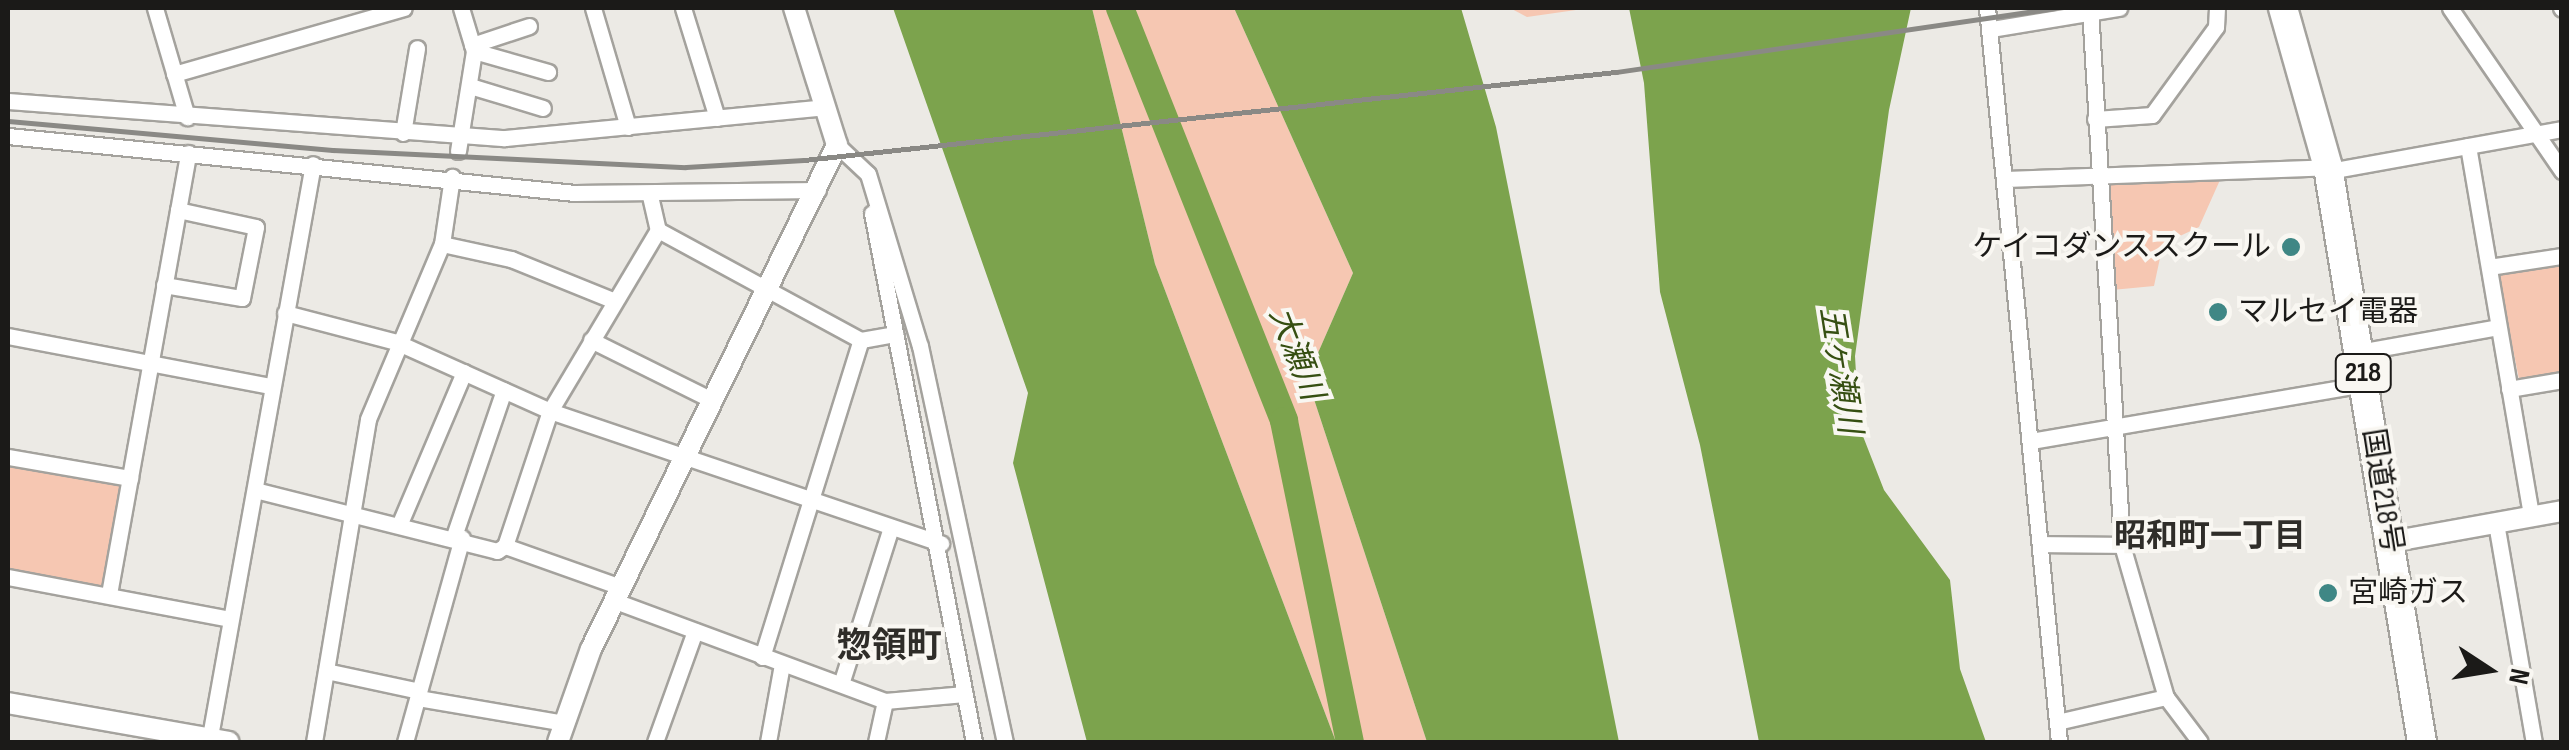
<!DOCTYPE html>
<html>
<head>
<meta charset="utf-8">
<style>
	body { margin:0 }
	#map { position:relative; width:2569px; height:750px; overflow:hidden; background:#eceae5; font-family:"Sofia Sans Condensed","Noto Sans JP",sans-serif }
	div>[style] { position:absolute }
	.green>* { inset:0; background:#f6c7b2 }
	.water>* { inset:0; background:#7ca34d }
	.river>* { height:28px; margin:-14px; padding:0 14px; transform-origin:14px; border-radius:14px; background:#7ca34d }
	.roads { filter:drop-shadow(2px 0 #a4a29d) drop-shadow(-2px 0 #a4a29d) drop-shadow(0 2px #a4a29d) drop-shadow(0 -2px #a4a29d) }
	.minor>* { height:15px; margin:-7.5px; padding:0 7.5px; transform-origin:7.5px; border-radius:7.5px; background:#fff }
	.tertiary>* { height:20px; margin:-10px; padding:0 10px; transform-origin:10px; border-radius:10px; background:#fff }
	.trunk>* { height:28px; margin:-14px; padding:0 14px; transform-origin:14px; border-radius:14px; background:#fff }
	.rail>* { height:5px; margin:-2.5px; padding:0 2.5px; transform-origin:2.5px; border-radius:2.5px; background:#8a8985 }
	.dots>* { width:28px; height:28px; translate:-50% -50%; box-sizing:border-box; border:5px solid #f9f7f2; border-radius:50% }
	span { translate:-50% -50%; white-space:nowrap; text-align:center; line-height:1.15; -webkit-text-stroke:8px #f9f7f2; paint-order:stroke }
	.shield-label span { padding:2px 8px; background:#f9f7f2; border:2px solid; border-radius:8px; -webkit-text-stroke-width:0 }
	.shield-label { font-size:28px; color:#1b1a18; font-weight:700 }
	.poi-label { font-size:30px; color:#1b1a18 }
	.right { translate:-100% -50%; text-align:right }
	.left { translate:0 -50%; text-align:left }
	.street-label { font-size:30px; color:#1b1a18 }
	.water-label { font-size:32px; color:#364f12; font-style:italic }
	.neighbourhood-label { font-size:32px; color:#2f2d29; font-weight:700 }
	.quarter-label { font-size:35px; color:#2f2d29; font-weight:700 }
	.frame { position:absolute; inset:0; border:10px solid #1b1a18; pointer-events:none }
	.north { position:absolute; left:2439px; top:620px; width:100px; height:100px; -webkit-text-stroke:8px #f9f7f2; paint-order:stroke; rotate:102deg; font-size:28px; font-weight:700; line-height:40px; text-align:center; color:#1b1a18 }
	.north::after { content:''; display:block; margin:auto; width:35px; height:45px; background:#1b1a18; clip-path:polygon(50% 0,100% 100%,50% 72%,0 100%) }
</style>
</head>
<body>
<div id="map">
	<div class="green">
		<i style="clip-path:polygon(1092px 8px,1234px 8px,1353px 273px,1307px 378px,1427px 742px,1336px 742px,1155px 264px)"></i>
		<i style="clip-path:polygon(1510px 8px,1590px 8px,1527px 17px)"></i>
		<i style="clip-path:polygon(2220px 180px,2199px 227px,2163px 244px,2154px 286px,2112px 290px,2104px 191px,2110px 184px)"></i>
		<i style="clip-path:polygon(2561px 262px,2561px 372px,2519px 379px,2498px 275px)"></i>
		<i style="clip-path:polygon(8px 463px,123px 483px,103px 586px,8px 571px)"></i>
	</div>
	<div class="water">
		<i style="clip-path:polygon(893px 8px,1092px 8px,1155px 264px,1336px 742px,1087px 742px,1013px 463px,1028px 393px)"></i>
		<i style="clip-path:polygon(1234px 8px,1461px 8px,1496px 127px,1619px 742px,1427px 742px,1307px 378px,1353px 273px)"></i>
		<i style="clip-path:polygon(1629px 8px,1911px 8px,1889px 110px,1855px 356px,1859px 426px,1884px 490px,1950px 580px,1960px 669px,1986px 742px,1759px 742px,1700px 445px,1660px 292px,1644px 83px)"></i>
	</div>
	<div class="river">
		<i style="left:1120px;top:8px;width:444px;rotate:68.3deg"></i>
		<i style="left:1284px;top:421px;width:328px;rotate:78.4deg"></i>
	</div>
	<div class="roads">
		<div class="minor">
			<i style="left:155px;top:8px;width:114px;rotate:73.6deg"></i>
			<i style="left:593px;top:8px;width:124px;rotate:73.6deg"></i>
			<i style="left:683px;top:8px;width:115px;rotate:72.8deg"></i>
			<i style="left:1987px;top:8px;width:738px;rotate:84.4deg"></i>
			<i style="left:2090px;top:8px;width:538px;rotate:86.59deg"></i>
			<i style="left:2122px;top:545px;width:158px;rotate:73.9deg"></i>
			<i style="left:2166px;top:697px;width:56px;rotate:52.9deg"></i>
			<i style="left:2450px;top:8px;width:198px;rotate:55.5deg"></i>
			<i style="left:2561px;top:8px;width:1px;rotate:45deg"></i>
			<i style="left:1992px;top:29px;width:129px;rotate:-9.4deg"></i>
			<i style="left:472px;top:45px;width:60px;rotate:-18.4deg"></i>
			<i style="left:474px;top:51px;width:77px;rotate:15.8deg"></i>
			<i style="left:174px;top:74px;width:239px;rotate:-16deg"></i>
			<i style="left:470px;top:86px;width:76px;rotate:16.8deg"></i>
			<i style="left:8px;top:101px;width:498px;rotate:4.3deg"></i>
			<i style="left:505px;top:138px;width:321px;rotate:-5.5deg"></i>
			<i style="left:2095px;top:119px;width:57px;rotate:-4deg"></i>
			<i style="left:2152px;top:115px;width:109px;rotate:-54deg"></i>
			<i style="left:2216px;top:27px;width:19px;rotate:-87deg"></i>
			<i style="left:403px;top:133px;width:86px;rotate:-80.6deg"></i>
			<i style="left:8px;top:136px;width:570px;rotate:5.74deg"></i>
			<i style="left:575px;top:193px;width:243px;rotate:-0.7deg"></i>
			<i style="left:837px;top:145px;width:42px;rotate:43.1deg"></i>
			<i style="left:868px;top:174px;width:180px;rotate:73.2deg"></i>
			<i style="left:920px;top:346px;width:405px;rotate:77.9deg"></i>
			<i style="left:2468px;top:146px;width:375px;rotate:80.3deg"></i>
			<i style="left:458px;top:151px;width:101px;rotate:-80.9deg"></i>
			<i style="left:474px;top:51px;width:45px;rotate:-106.8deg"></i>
			<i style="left:2329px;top:171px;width:237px;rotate:-10.2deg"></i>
			<i style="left:2006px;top:179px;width:322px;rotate:-2.1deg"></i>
			<i style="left:650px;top:196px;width:35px;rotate:77deg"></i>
			<i style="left:658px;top:230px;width:231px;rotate:28.5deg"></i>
			<i style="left:861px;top:340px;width:35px;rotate:-10deg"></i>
			<i style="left:872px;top:213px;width:539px;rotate:79.09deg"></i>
			<i style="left:442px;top:244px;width:71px;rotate:12.3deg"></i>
			<i style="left:511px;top:259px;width:112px;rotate:22deg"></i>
			<i style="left:2489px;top:267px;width:74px;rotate:-8.6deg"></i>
			<i style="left:164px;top:285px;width:79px;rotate:9.5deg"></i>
			<i style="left:242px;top:298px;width:72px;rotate:-78.8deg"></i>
			<i style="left:256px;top:227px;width:80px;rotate:-167.7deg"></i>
			<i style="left:285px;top:313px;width:115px;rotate:14.6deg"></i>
			<i style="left:396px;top:342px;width:169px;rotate:24.1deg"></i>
			<i style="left:550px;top:411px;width:413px;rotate:18.7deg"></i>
			<i style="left:8px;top:336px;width:268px;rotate:10.8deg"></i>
			<i style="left:591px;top:340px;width:137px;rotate:26.4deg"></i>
			<i style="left:2359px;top:352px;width:141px;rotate:-10.2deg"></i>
			<i style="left:2509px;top:389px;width:54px;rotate:-9.6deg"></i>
			<i style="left:2031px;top:441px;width:339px;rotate:-9.7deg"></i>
			<i style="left:8px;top:457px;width:124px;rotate:9.8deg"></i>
			<i style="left:255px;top:490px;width:250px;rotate:14.1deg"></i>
			<i style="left:497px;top:551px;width:9px;rotate:-32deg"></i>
			<i style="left:505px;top:546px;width:123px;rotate:19.5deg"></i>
			<i style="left:400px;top:523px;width:164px;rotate:-67deg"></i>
			<i style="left:2496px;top:523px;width:222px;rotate:80.2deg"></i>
			<i style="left:454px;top:536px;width:154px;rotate:-71.1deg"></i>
			<i style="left:2041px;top:544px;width:81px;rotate:0.7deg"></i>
			<i style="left:505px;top:546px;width:142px;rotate:-71.6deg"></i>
			<i style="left:550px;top:411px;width:211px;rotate:-59.2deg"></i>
			<i style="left:8px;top:577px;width:226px;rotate:10.7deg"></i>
			<i style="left:109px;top:594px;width:448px;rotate:-79.8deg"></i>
			<i style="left:615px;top:601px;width:288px;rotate:20.3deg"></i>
			<i style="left:885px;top:701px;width:80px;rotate:-5deg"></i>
			<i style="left:762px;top:657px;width:332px;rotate:-72.7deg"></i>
			<i style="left:326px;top:671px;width:95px;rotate:12.1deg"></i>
			<i style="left:841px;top:684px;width:165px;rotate:-72.3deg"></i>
			<i style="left:418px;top:698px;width:148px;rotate:9.7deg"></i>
			<i style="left:2057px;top:722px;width:112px;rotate:-12.9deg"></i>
			<i style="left:209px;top:742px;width:587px;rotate:-79.8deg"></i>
			<i style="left:314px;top:742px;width:327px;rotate:-80.5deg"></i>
			<i style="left:368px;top:419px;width:190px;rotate:-67.1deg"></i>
			<i style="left:442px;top:244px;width:68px;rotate:-81.5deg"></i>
			<i style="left:405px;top:742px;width:212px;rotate:-74.4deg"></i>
			<i style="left:655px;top:742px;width:118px;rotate:-70.2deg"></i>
			<i style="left:768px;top:742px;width:79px;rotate:-79.8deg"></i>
			<i style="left:876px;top:742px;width:42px;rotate:-77.6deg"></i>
		</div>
		<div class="tertiary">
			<i style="left:2390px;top:542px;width:175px;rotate:-10.2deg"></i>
			<i style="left:8px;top:703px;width:224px;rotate:10deg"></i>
			<i style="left:558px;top:742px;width:99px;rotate:-70.5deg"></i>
			<i style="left:591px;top:649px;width:561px;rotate:-63.98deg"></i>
			<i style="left:837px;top:145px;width:144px;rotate:-107.4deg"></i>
		</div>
		<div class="trunk">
			<i style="left:2283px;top:8px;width:165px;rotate:74.2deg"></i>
			<i style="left:2328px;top:167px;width:583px;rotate:80.72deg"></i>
		</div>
	</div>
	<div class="rail">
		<i style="left:8px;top:121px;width:326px;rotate:5.1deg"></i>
		<i style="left:333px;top:150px;width:353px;rotate:2.8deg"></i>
		<i style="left:686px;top:167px;width:118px;rotate:-3.4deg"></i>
		<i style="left:804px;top:160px;width:817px;rotate:-6.19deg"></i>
		<i style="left:1616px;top:72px;width:443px;rotate:-8.3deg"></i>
	</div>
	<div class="dots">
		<i style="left:2291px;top:247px;background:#3f8785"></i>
		<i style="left:2218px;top:312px;background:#3f8785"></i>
		<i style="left:2328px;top:593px;background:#3f8785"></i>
	</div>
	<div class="shield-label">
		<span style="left:2363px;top:373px">218</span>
	</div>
	<div class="poi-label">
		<span class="right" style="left:2271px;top:247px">ケイコダンススクール</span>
		<span class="left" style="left:2238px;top:312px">マルセイ電器</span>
		<span class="left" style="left:2348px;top:593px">宮崎ガス</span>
	</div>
	<div class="street-label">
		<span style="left:2382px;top:491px;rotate:81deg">国道218号</span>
	</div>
	<div class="water-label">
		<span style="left:1295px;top:354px;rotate:69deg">大瀬川</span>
		<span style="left:1839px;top:370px;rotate:81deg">五ヶ瀬川</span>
	</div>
	<div class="neighbourhood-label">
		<span style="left:2210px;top:537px">昭和町一丁目</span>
	</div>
	<div class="quarter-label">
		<span style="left:889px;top:647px">惣領町</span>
	</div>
	<div class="frame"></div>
	<div class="north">N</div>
</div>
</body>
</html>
